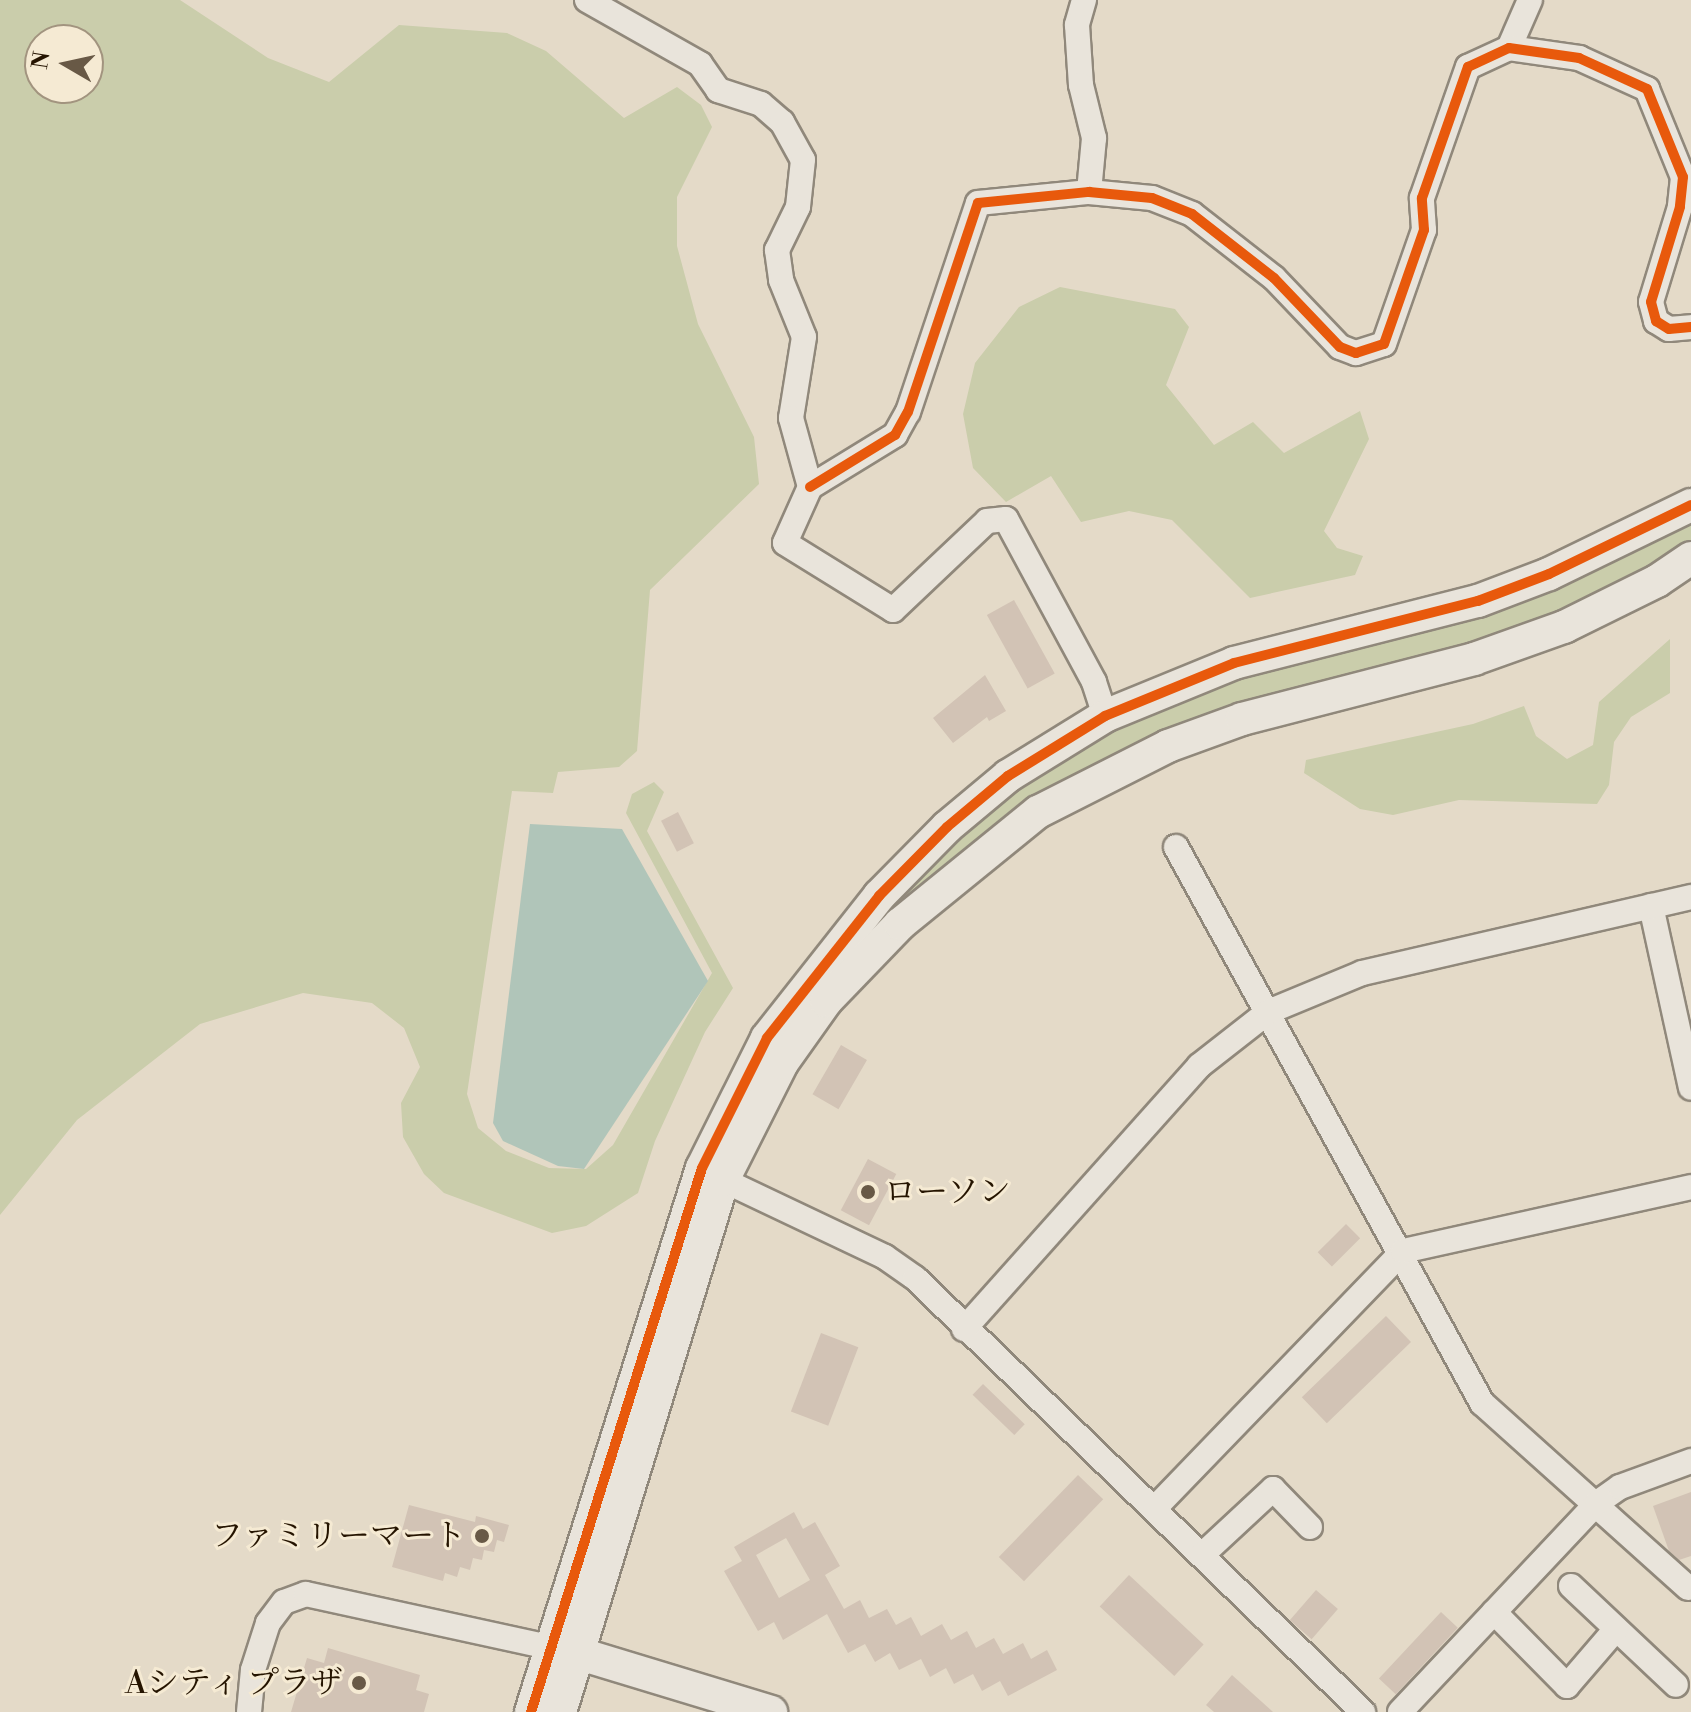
<!DOCTYPE html>
<html>
<head>
<meta charset="utf-8">
<style>
	body { margin:0 }
	#map { position:relative; width:1691px; height:1712px; overflow:hidden; background:#e4dac8; font-family:"Libre Bodoni","Noto Serif JP",serif }
	div>[style] { position:absolute }
	.green>* { inset:0; background:#cacdab }
	.water>* { inset:0; background:#b0c5b9 }
	.building>* { inset:0; background:#d2c3b5; transform-origin:0 0 }
	.roads { filter:drop-shadow(2px 0 #90887b) drop-shadow(-2px 0 #90887b) drop-shadow(0 2px #90887b) drop-shadow(0 -2px #90887b) }
	.street>* { height:24px; margin:-12px; padding:0 12px; transform-origin:12px; border-radius:12px; background:#e9e4db }
	.secondary>* { height:32px; margin:-16px; padding:0 16px; transform-origin:16px; border-radius:16px; background:#e9e4db }
	.cycleway>* { height:10px; margin:-5px; padding:0 5px; transform-origin:5px; border-radius:5px; background:#e8590c }
	.dots>* { width:22px; height:22px; translate:-50% -50%; box-sizing:border-box; border:4px solid #f5ead3; border-radius:50% }
	span { translate:-50% -50%; white-space:nowrap; text-align:center; line-height:1.15; -webkit-text-stroke:6px #f5ead3; paint-order:stroke }
	.poi-label { font-size:32px; color:#251400 }
	.left { translate:0 -50%; text-align:left }
	.right { translate:-100% -50%; text-align:right }
	.north { position:absolute; left:24px; top:24px; width:80px; height:80px; box-sizing:border-box; background:#f5ead3; border:2px solid #a2947f; border-radius:50%; rotate:279deg; font-size:22px; font-weight:700; line-height:32px; text-align:center; color:#251400 }
	.north::after { content:''; display:block; margin:auto; width:28px; height:36px; background:#685946; clip-path:polygon(50% 0,100% 100%,50% 72%,0 100%) }
</style>
</head>
<body>
<div id="map">
	<div class="green">
		<i style="clip-path:polygon(evenodd,0 0,180px 0,268px 58px,329px 82px,399px 25px,507px 33px,546px 51px,624px 118px,677px 87px,701px 105px,712px 127px,677px 197px,677px 246px,698px 324px,754px 437px,759px 484px,650px 590px,637px 751px,619px 767px,558px 772px,553px 793px,512px 791px,467px 1094px,478px 1128px,506px 1151px,549px 1168px,586px 1169px,613px 1145px,712px 973px,626px 813px,632px 794px,654px 782px,664px 792px,647px 831px,733px 988px,705px 1032px,655px 1141px,638px 1193px,586px 1226px,552px 1233px,444px 1193px,424px 1174px,403px 1137px,401px 1103px,420px 1067px,404px 1028px,372px 1003px,303px 993px,200px 1024px,77px 1120px,0 1215px,0 0,40px 40px,88px 40px,88px 88px,40px 88px,40px 40px)"></i>
		<i style="clip-path:polygon(1060px 287px,1175px 309px,1189px 327px,1166px 385px,1214px 445px,1253px 422px,1284px 453px,1360px 411px,1369px 439px,1324px 531px,1337px 548px,1363px 556px,1355px 575px,1250px 598px,1172px 520px,1129px 511px,1081px 522px,1051px 476px,1006px 502px,973px 468px,963px 414px,975px 363px,1019px 307px)"></i>
		<i style="clip-path:polygon(1691px 522px,1691px 544px,1573px 611px,1463px 648px,1228px 707px,1153px 737px,837px 956px,901px 887px,1021px 780px,1170px 694px)"></i>
		<i style="clip-path:polygon(1670px 639px,1670px 693px,1631px 717px,1614px 742px,1609px 785px,1597px 804px,1459px 800px,1393px 815px,1360px 809px,1304px 773px,1306px 760px,1473px 724px,1524px 706px,1536px 736px,1567px 759px,1593px 745px,1599px 702px)"></i>
	</div>
	<div class="water">
		<i style="clip-path:polygon(530px 824px,622px 829px,708px 981px,584px 1169px,558px 1166px,503px 1141px,493px 1123px)"></i>
	</div>
	<div class="building">
		<i style="left:1014px;top:600px;width:84px;height:31px;rotate:61deg"></i>
		<i style="clip-path:polygon(985px 675px,1006px 711px,989px 721px,987px 717px,953px 743px,933px 718px)"></i>
		<i style="left:678px;top:812px;width:35px;height:19px;rotate:63deg"></i>
		<i style="left:841px;top:1045px;width:30px;height:57px;rotate:30deg"></i>
		<i style="left:868px;top:1159px;width:32px;height:58px;rotate:28deg"></i>
		<i style="left:1346px;top:1224px;width:20px;height:40px;rotate:45deg"></i>
		<i style="left:1386px;top:1316px;width:36px;height:117px;rotate:46deg"></i>
		<i style="left:821px;top:1333px;width:40px;height:84px;rotate:21deg"></i>
		<i style="left:983px;top:1384px;width:58px;height:15px;rotate:44deg"></i>
		<i style="left:1078px;top:1475px;width:35px;height:114px;rotate:44deg"></i>
		<i style="clip-path:polygon(1691px 1492px,1691px 1556px,1679px 1560px,1669px 1551px,1653px 1506px)"></i>
		<i style="clip-path:polygon(409px 1505px,475px 1522px,476px 1516px,509px 1525px,504px 1542px,497px 1540px,494px 1552px,484px 1550px,482px 1560px,473px 1558px,470px 1570px,460px 1567px,457px 1577px,445px 1573px,443px 1581px,392px 1567px)"></i>
		<i style="clip-path:polygon(evenodd,794px 1512px,803px 1529px,815px 1522px,840px 1566px,825px 1575px,844px 1609px,860px 1600px,869px 1618px,887px 1609px,896px 1625px,911px 1617px,921px 1636px,942px 1624px,951px 1640px,967px 1631px,976px 1648px,994px 1638px,1003px 1654px,1023px 1643px,1031px 1659px,1047px 1650px,1057px 1670px,1008px 1696px,1000px 1681px,982px 1691px,973px 1674px,954px 1684px,946px 1668px,930px 1677px,921px 1659px,899px 1670px,890px 1653px,875px 1662px,865px 1644px,848px 1653px,827px 1614px,783px 1640px,774px 1622px,758px 1631px,724px 1571px,742px 1561px,734px 1547px,794px 1512px,786px 1538px,810px 1580px,779px 1598px,756px 1555px,786px 1538px)"></i>
		<i style="left:1129px;top:1575px;width:102px;height:43px;rotate:43deg"></i>
		<i style="left:1316px;top:1590px;width:29px;height:40px;rotate:41deg"></i>
		<i style="left:1441px;top:1612px;width:23px;height:91px;rotate:43deg"></i>
		<i style="clip-path:polygon(328px 1648px,420px 1675px,416px 1690px,429px 1694px,424px 1712px,291px 1712px,307px 1658px,324px 1663px)"></i>
		<i style="clip-path:polygon(1232px 1675px,1273px 1712px,1214px 1712px,1206px 1705px)"></i>
	</div>
	<div class="roads">
		<div class="street">
			<i style="left:587px;top:0;width:130px;rotate:29.5deg"></i>
			<i style="left:700px;top:64px;width:32px;rotate:55deg"></i>
			<i style="left:718px;top:90px;width:45px;rotate:18deg"></i>
			<i style="left:761px;top:104px;width:28px;rotate:41deg"></i>
			<i style="left:782px;top:122px;width:43px;rotate:61.1deg"></i>
			<i style="left:803px;top:160px;width:47px;rotate:96.1deg"></i>
			<i style="left:798px;top:207px;width:48px;rotate:116deg"></i>
			<i style="left:777px;top:250px;width:30px;rotate:82deg"></i>
			<i style="left:781px;top:280px;width:61px;rotate:68deg"></i>
			<i style="left:804px;top:337px;width:82px;rotate:99.1deg"></i>
			<i style="left:791px;top:418px;width:72px;rotate:74.6deg"></i>
			<i style="left:810px;top:487px;width:61px;rotate:114.1deg"></i>
			<i style="left:785px;top:543px;width:127px;rotate:31.8deg"></i>
			<i style="left:893px;top:610px;width:129px;rotate:-43.4deg"></i>
			<i style="left:987px;top:521px;width:19px;rotate:-6deg"></i>
			<i style="left:1006px;top:519px;width:185px;rotate:61.6deg"></i>
			<i style="left:1094px;top:682px;width:36px;rotate:72deg"></i>
			<i style="left:1084px;top:0;width:26px;rotate:106deg"></i>
			<i style="left:1077px;top:25px;width:60px;rotate:86.2deg"></i>
			<i style="left:1081px;top:85px;width:55px;rotate:76.2deg"></i>
			<i style="left:1094px;top:138px;width:54px;rotate:95.3deg"></i>
			<i style="left:1509px;top:48px;width:52px;rotate:-66.4deg"></i>
			<i style="left:810px;top:487px;width:100px;rotate:-31.5deg"></i>
			<i style="left:895px;top:435px;width:26px;rotate:-61deg"></i>
			<i style="left:908px;top:412px;width:220px;rotate:-71.5deg"></i>
			<i style="left:978px;top:203px;width:112px;rotate:-5.7deg"></i>
			<i style="left:1089px;top:192px;width:63px;rotate:5.4deg"></i>
			<i style="left:1152px;top:198px;width:43px;rotate:21.8deg"></i>
			<i style="left:1192px;top:214px;width:104px;rotate:38deg"></i>
			<i style="left:1274px;top:278px;width:95px;rotate:46.3deg"></i>
			<i style="left:1340px;top:347px;width:17px;rotate:21deg"></i>
			<i style="left:1356px;top:353px;width:29px;rotate:-18deg"></i>
			<i style="left:1384px;top:344px;width:121px;rotate:-70.7deg"></i>
			<i style="left:1424px;top:230px;width:32px;rotate:-94deg"></i>
			<i style="left:1422px;top:198px;width:139px;rotate:-70.7deg"></i>
			<i style="left:1468px;top:67px;width:45px;rotate:-24.9deg"></i>
			<i style="left:1509px;top:48px;width:71px;rotate:8.1deg"></i>
			<i style="left:1579px;top:58px;width:75px;rotate:24.5deg"></i>
			<i style="left:1647px;top:89px;width:95px;rotate:67.8deg"></i>
			<i style="left:1683px;top:177px;width:30px;rotate:96deg"></i>
			<i style="left:1680px;top:207px;width:99px;rotate:107deg"></i>
			<i style="left:1651px;top:302px;width:20px;rotate:75deg"></i>
			<i style="left:1656px;top:321px;width:15px;rotate:32deg"></i>
			<i style="left:1669px;top:329px;width:22px;rotate:-5deg"></i>
			<i style="left:1176px;top:847px;width:635px;rotate:61.17deg"></i>
			<i style="left:1482px;top:1403px;width:277px;rotate:41.9deg"></i>
			<i style="left:1651px;top:906px;width:186px;rotate:77.6deg"></i>
			<i style="left:723px;top:1180px;width:179px;rotate:25.4deg"></i>
			<i style="left:885px;top:1257px;width:37px;rotate:35deg"></i>
			<i style="left:915px;top:1278px;width:624px;rotate:44.09deg"></i>
			<i style="left:964px;top:1329px;width:353px;rotate:-48.2deg"></i>
			<i style="left:1199px;top:1066px;width:88px;rotate:-38deg"></i>
			<i style="left:1268px;top:1012px;width:102px;rotate:-22.5deg"></i>
			<i style="left:1362px;top:973px;width:338px;rotate:-13deg"></i>
			<i style="left:1155px;top:1508px;width:357px;rotate:-46deg"></i>
			<i style="left:1403px;top:1251px;width:295px;rotate:-12.5deg"></i>
			<i style="left:1202px;top:1555px;width:97px;rotate:-42.9deg"></i>
			<i style="left:1273px;top:1489px;width:53px;rotate:45.8deg"></i>
			<i style="left:1571px;top:1586px;width:144px;rotate:43.3deg"></i>
			<i style="left:1494px;top:1612px;width:104px;rotate:45.4deg"></i>
			<i style="left:1567px;top:1686px;width:75px;rotate:-49.3deg"></i>
			<i style="left:249px;top:1712px;width:42px;rotate:-84.6deg"></i>
			<i style="left:253px;top:1670px;width:49px;rotate:-72.3deg"></i>
			<i style="left:268px;top:1623px;width:26px;rotate:-53deg"></i>
			<i style="left:284px;top:1602px;width:23px;rotate:-20deg"></i>
			<i style="left:306px;top:1594px;width:267px;rotate:12.3deg"></i>
			<i style="left:1400px;top:1712px;width:287px;rotate:-46.7deg"></i>
			<i style="left:1597px;top:1503px;width:28px;rotate:-35deg"></i>
			<i style="left:1620px;top:1487px;width:76px;rotate:-20.1deg"></i>
		</div>
		<div class="secondary">
			<i style="left:577px;top:1653px;width:203px;rotate:16.9deg"></i>
			<i style="left:531px;top:1712px;width:570px;rotate:-72.55deg"></i>
			<i style="left:702px;top:1168px;width:145px;rotate:-63.4deg"></i>
			<i style="left:767px;top:1038px;width:181px;rotate:-51.7deg"></i>
			<i style="left:879px;top:896px;width:97px;rotate:-45.4deg"></i>
			<i style="left:947px;top:827px;width:80px;rotate:-39.9deg"></i>
			<i style="left:1008px;top:776px;width:114px;rotate:-31.7deg"></i>
			<i style="left:1105px;top:716px;width:139px;rotate:-22.3deg"></i>
			<i style="left:1234px;top:663px;width:252px;rotate:-14.3deg"></i>
			<i style="left:1478px;top:601px;width:76px;rotate:-20.8deg"></i>
			<i style="left:1549px;top:574px;width:158px;rotate:-25.9deg"></i>
			<i style="left:560px;top:1712px;width:556px;rotate:-72.97deg"></i>
			<i style="left:723px;top:1180px;width:131px;rotate:-63.2deg"></i>
			<i style="left:782px;top:1063px;width:76px;rotate:-54.6deg"></i>
			<i style="left:826px;top:1001px;width:107px;rotate:-46.1deg"></i>
			<i style="left:900px;top:924px;width:178px;rotate:-39.1deg"></i>
			<i style="left:1038px;top:812px;width:146px;rotate:-26.9deg"></i>
			<i style="left:1168px;top:746px;width:79px;rotate:-20deg"></i>
			<i style="left:1242px;top:719px;width:240px;rotate:-14.5deg"></i>
			<i style="left:1474px;top:659px;width:96px;rotate:-19.6deg"></i>
			<i style="left:1564px;top:627px;width:104px;rotate:-26.3deg"></i>
			<i style="left:1657px;top:581px;width:41px;rotate:-34.1deg"></i>
		</div>
	</div>
	<div class="cycleway">
		<i style="left:810px;top:487px;width:100px;rotate:-31.5deg"></i>
		<i style="left:895px;top:435px;width:26px;rotate:-61deg"></i>
		<i style="left:908px;top:412px;width:220px;rotate:-71.5deg"></i>
		<i style="left:978px;top:203px;width:112px;rotate:-5.7deg"></i>
		<i style="left:1089px;top:192px;width:63px;rotate:5.4deg"></i>
		<i style="left:1152px;top:198px;width:43px;rotate:21.8deg"></i>
		<i style="left:1192px;top:214px;width:104px;rotate:38deg"></i>
		<i style="left:1274px;top:278px;width:95px;rotate:46.3deg"></i>
		<i style="left:1340px;top:347px;width:17px;rotate:21deg"></i>
		<i style="left:1356px;top:353px;width:29px;rotate:-18deg"></i>
		<i style="left:1384px;top:344px;width:121px;rotate:-70.7deg"></i>
		<i style="left:1424px;top:230px;width:32px;rotate:-94deg"></i>
		<i style="left:1422px;top:198px;width:139px;rotate:-70.7deg"></i>
		<i style="left:1468px;top:67px;width:45px;rotate:-24.9deg"></i>
		<i style="left:1509px;top:48px;width:71px;rotate:8.1deg"></i>
		<i style="left:1579px;top:58px;width:75px;rotate:24.5deg"></i>
		<i style="left:1647px;top:89px;width:95px;rotate:67.8deg"></i>
		<i style="left:1683px;top:177px;width:30px;rotate:96deg"></i>
		<i style="left:1680px;top:207px;width:99px;rotate:107deg"></i>
		<i style="left:1651px;top:302px;width:20px;rotate:75deg"></i>
		<i style="left:1656px;top:321px;width:15px;rotate:32deg"></i>
		<i style="left:1669px;top:329px;width:22px;rotate:-5deg"></i>
		<i style="left:531px;top:1712px;width:570px;rotate:-72.55deg"></i>
		<i style="left:702px;top:1168px;width:145px;rotate:-63.4deg"></i>
		<i style="left:767px;top:1038px;width:181px;rotate:-51.7deg"></i>
		<i style="left:879px;top:896px;width:97px;rotate:-45.4deg"></i>
		<i style="left:947px;top:827px;width:80px;rotate:-39.9deg"></i>
		<i style="left:1008px;top:776px;width:114px;rotate:-31.7deg"></i>
		<i style="left:1105px;top:716px;width:139px;rotate:-22.3deg"></i>
		<i style="left:1234px;top:663px;width:252px;rotate:-14.3deg"></i>
		<i style="left:1478px;top:601px;width:76px;rotate:-20.8deg"></i>
		<i style="left:1549px;top:574px;width:158px;rotate:-25.9deg"></i>
	</div>
	<div class="dots">
		<i style="left:868px;top:1192px;background:#685946"></i>
		<i style="left:482px;top:1536px;background:#685946"></i>
		<i style="left:359px;top:1683px;background:#685946"></i>
	</div>
	<div class="poi-label">
		<span class="left" style="left:884px;top:1192px">ローソン</span>
		<span class="right" style="left:466px;top:1536px">ファミリーマート</span>
		<span class="right" style="left:343px;top:1683px">Aシティ プラザ</span>
	</div>
	<div class="north">N</div>
</div>
</body>
</html>
